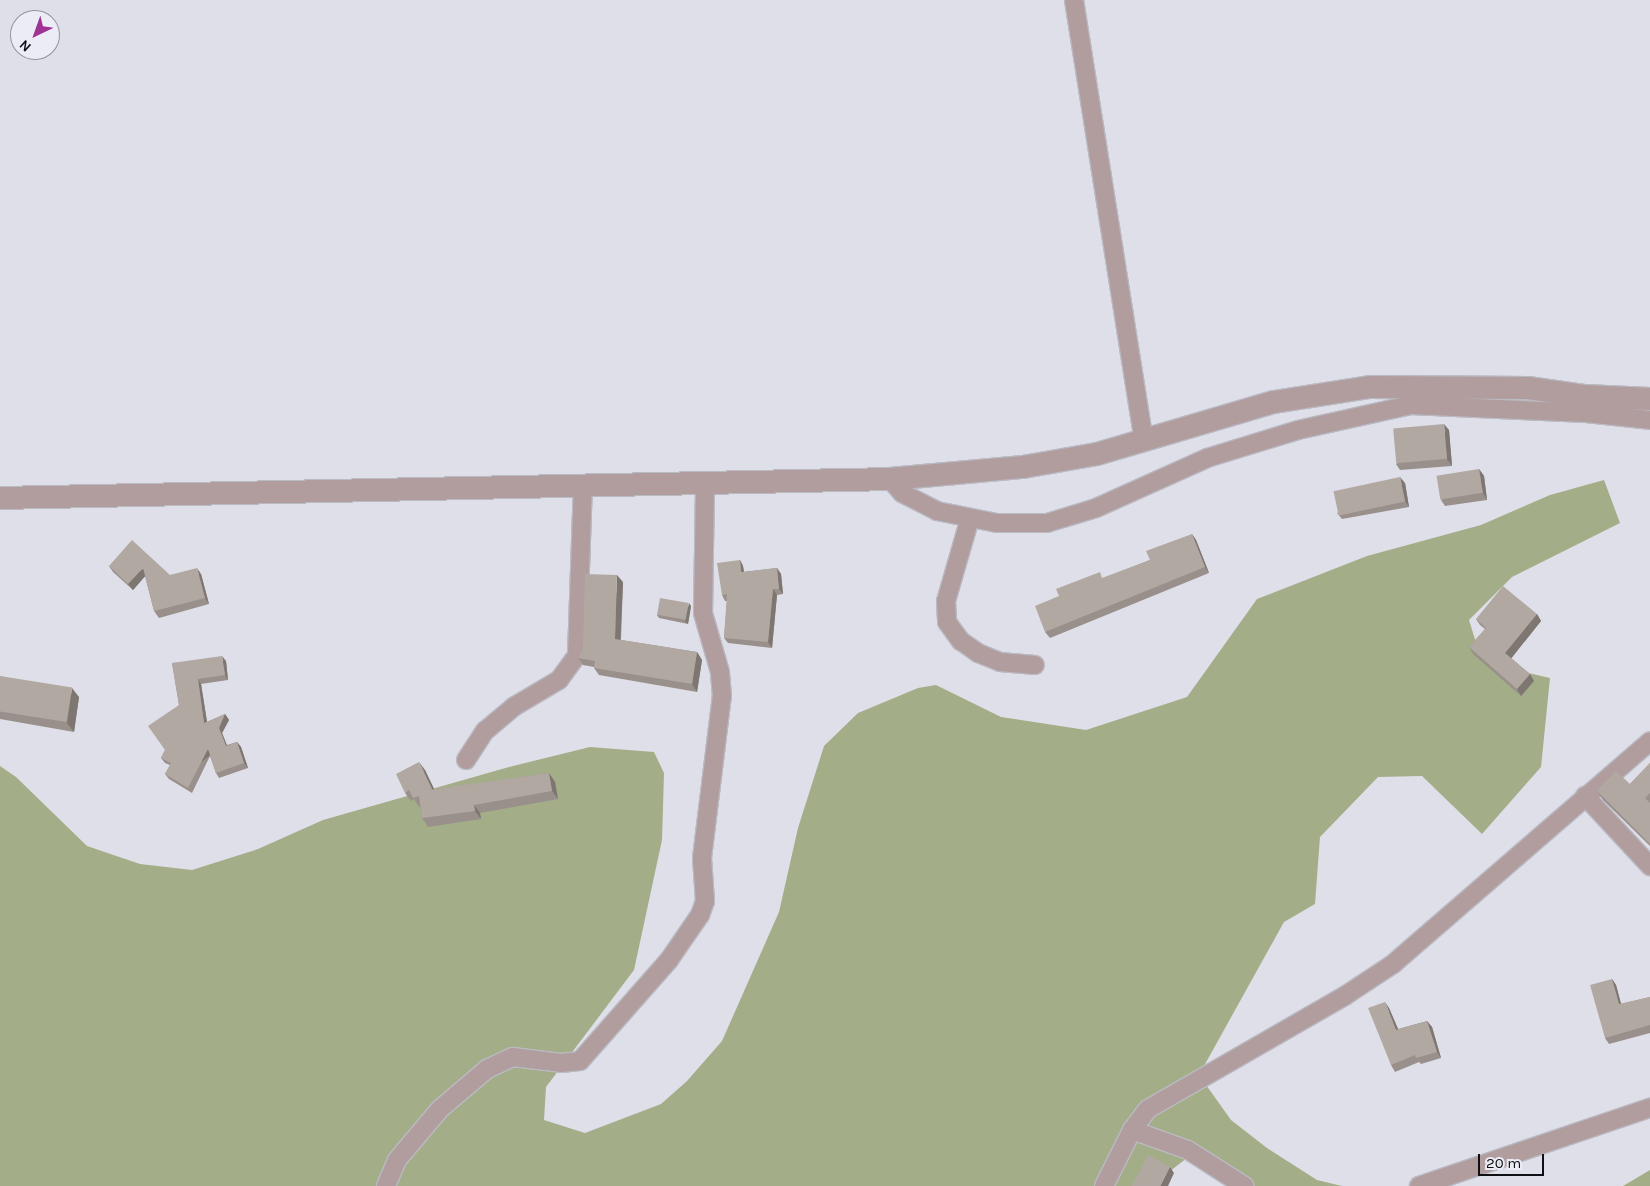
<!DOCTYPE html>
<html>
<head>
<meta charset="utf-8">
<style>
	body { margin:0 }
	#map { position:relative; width:1650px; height:1186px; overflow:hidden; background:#dfdfea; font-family:Karla,sans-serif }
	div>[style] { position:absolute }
	.forest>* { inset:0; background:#a3ae88 }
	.roads { filter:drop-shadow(1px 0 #babac3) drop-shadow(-1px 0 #babac3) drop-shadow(0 1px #babac3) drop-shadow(0 -1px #babac3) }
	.minor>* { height:18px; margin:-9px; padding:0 9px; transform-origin:9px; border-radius:9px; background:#b19d9e }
	.tertiary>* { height:22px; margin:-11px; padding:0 11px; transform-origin:11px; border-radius:11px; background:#b19d9e }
	.wall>* { inset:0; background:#99908b }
	.shaded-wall>* { inset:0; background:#7d7671; transform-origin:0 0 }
	.building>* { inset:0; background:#b2a8a2; transform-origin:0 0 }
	span { translate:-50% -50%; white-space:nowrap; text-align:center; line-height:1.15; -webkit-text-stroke:5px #ececf7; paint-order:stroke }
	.north { position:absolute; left:10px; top:10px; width:50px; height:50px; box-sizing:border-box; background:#ececf7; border:1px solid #94949c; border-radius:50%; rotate:222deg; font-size:14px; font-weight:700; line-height:20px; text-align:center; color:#101014 }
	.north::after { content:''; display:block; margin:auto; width:18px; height:22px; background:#9f3292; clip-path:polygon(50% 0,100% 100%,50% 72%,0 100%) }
	.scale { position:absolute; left:1478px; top:1154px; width:66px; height:22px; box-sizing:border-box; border:2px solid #101014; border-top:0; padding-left:6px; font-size:15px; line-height:18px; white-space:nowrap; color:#101014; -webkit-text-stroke:4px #ececf7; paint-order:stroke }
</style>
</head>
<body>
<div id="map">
	<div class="forest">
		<i style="clip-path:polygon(1604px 480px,1620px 523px,1512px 577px,1469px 620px,1482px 662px,1550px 678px,1541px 767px,1482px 834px,1422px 776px,1378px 777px,1320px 837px,1315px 904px,1284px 922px,1199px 1075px,1231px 1120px,1267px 1148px,1317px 1180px,1342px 1186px,1244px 1186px,1192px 1154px,1151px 1186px,0 1186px,0 766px,16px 777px,87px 846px,140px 864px,192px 870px,258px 849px,323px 820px,509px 767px,590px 747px,654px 752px,664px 773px,662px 840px,634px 970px,546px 1087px,544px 1120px,585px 1133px,661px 1104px,687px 1081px,722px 1041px,779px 912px,798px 828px,824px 746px,858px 713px,918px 688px,936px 685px,1001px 717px,1086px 730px,1187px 697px,1257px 599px,1367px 556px,1481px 525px,1550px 495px)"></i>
		<i style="clip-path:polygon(1650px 1170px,1650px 1186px,1623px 1186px)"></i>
	</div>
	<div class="roads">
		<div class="minor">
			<i style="left:1074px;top:0;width:446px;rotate:81deg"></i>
			<i style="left:890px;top:479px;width:18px;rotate:49deg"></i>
			<i style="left:902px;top:493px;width:39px;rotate:27deg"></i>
			<i style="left:937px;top:511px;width:61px;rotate:11.3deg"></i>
			<i style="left:997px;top:523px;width:50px"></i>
			<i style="left:1047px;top:523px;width:51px;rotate:-17deg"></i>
			<i style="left:1096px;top:508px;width:122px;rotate:-24.2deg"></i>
			<i style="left:1207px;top:458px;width:95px;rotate:-17.1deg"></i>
			<i style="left:1298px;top:430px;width:116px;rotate:-12.5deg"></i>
			<i style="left:1411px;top:405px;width:175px;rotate:2.6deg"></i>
			<i style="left:1586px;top:413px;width:64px;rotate:6.2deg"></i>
			<i style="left:970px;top:518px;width:86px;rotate:106.1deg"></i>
			<i style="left:946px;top:601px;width:21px;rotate:87deg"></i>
			<i style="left:947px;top:622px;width:24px;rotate:54deg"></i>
			<i style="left:961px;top:641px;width:21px;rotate:35deg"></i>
			<i style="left:978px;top:653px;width:24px;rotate:22deg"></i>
			<i style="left:1000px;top:662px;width:35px;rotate:5deg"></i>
			<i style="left:466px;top:760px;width:35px;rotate:-57deg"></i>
			<i style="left:485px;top:731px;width:39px;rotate:-40deg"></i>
			<i style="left:515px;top:706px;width:51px;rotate:-30.6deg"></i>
			<i style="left:559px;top:680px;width:31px;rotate:-54deg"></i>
			<i style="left:577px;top:655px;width:171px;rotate:-88deg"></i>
			<i style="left:1585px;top:796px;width:96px;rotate:47.1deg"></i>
			<i style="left:1132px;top:1130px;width:59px;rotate:19.7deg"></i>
			<i style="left:1188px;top:1150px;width:67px;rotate:32.7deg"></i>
			<i style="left:386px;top:1186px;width:28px;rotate:-67deg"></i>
			<i style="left:397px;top:1160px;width:67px;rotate:-49.9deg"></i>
			<i style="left:440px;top:1109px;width:62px;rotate:-40.4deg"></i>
			<i style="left:487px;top:1069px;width:29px;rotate:-25deg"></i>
			<i style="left:513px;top:1057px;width:48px;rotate:7.1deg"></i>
			<i style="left:561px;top:1063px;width:19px;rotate:-6deg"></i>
			<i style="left:580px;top:1061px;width:135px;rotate:-48.6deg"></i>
			<i style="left:669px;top:960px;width:55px;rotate:-55.4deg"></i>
			<i style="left:700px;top:915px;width:15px;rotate:-70deg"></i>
			<i style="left:705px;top:901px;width:43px;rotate:-94deg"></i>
			<i style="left:702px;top:858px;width:163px;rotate:-83deg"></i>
			<i style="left:722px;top:696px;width:24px;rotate:-95deg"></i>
			<i style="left:720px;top:672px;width:61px;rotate:-106.1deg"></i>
			<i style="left:703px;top:613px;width:132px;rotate:-89.1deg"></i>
			<i style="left:1104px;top:1186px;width:63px;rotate:-63.4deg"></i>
			<i style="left:1132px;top:1130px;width:26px;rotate:-53deg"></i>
			<i style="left:1148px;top:1109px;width:228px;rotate:-29.9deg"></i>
			<i style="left:1346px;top:995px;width:56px;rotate:-33.4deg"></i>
			<i style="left:1393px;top:964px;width:340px;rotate:-40.9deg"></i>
			<i style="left:1419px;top:1186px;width:244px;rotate:-18.7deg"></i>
		</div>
		<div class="tertiary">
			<i style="left:0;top:498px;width:890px;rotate:-1.22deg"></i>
			<i style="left:890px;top:479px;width:134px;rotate:-5.2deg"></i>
			<i style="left:1023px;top:467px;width:75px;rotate:-10deg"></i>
			<i style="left:1097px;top:454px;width:184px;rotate:-16.4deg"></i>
			<i style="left:1274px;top:402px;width:97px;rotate:-8.9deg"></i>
			<i style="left:1370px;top:387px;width:158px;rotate:0.4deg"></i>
			<i style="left:1528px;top:388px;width:58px;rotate:8deg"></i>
			<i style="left:1585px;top:396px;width:65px;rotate:2.6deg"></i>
		</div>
	</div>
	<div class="wall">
		<i style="clip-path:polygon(1449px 430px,1452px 466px,1400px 470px,1396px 464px)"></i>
		<i style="clip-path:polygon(1479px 469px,1484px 476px,1487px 500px,1445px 506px,1441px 500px)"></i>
		<i style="clip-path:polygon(1405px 483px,1409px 507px,1342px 519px,1337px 513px)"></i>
		<i style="clip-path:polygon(1192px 534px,1196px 540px,1209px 573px,1050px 638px,1045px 632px,1104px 578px,1150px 560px)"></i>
		<i style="clip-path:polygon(740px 560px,743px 566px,744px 572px,777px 568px,781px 574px,783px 594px,777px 595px,772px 648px,728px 643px,724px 638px,727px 601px,725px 601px,722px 595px)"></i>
		<i style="clip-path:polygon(109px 566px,170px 575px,201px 574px,209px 604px,159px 618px,154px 611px,145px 576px,133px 590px,113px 572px)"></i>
		<i style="clip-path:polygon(623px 582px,621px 640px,697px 652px,702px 660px,697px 692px,599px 675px,594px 668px,594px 667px,583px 665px,578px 658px)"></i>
		<i style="clip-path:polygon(691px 606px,688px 624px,659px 618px,657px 615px)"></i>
		<i style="clip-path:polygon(1537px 614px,1541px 621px,1511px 658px,1530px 674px,1534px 681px,1521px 696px,1473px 654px,1469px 647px,1485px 629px,1480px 625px,1476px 619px)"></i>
		<i style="clip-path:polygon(226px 661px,228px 680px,201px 684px,207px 722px,225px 714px,229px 720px,222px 733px,227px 745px,237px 742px,241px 747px,248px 768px,219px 778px,216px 773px,210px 756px,192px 793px,169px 779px,165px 774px,170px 765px,165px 763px,161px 758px,165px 750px,179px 705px,172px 663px)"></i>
		<i style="clip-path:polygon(0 676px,79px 697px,74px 732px,0 719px)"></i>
		<i style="clip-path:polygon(1650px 763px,1650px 846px,1603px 800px,1597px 791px,1630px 784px)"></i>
		<i style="clip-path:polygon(425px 770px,434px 790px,549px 773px,555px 782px,558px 799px,480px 813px,481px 819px,428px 827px,422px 818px,420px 806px,419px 807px,414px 799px,411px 801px,405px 793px)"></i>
		<i style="clip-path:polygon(1612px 979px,1616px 985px,1621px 1004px,1650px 997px,1650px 1033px,1609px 1044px,1605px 1038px)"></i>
		<i style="clip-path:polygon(1389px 1008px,1398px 1029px,1427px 1021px,1432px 1027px,1441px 1058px,1421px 1064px,1419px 1062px,1395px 1072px,1391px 1065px)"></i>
	</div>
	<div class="shaded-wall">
		<i style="clip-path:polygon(1444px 424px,1449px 430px,1452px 466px,1447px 459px)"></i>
		<i style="clip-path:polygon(1479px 469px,1484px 476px,1487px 500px,1483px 493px)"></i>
		<i style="clip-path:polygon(1400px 477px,1405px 483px,1409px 507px,1405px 501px)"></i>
		<i style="clip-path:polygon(1192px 534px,1196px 540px,1209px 573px,1205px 567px)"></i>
		<i style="clip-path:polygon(740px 560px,743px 566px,745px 578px,741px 572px)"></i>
		<i style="clip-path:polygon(143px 568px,147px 574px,133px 590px,128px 584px)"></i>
		<i style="clip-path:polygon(197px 568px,201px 574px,209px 604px,205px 598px)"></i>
		<i style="clip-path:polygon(777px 568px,781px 574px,783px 594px,779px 589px)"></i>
		<i style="clip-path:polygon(617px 575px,623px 582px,620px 647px,615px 639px)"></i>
		<i style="clip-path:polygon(773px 589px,777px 595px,772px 648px,768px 642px)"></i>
		<i style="clip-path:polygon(689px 603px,691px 606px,688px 624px,685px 621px)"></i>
		<i style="clip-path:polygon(1537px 614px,1541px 621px,1510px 660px,1505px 653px)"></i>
		<i style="clip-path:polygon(697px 652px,702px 660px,697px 692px,692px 684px)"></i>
		<i style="clip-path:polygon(222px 656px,226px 661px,228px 680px,225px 675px)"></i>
		<i style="clip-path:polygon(1530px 674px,1534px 681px,1521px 696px,1517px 689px)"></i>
		<i style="clip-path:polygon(198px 679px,201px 684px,208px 728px,204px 723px)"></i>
		<i style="clip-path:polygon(72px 688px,79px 697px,74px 732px,67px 723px)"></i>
		<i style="clip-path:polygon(225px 714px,229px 720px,222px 733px,229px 751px,226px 746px,219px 728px)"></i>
		<i style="clip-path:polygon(237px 742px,241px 747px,248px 768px,244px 763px)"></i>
		<i style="left:208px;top:749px;width:6px;height:44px;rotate:51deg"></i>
		<i style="clip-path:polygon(419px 762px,425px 770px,438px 797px,432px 789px)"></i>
		<i style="clip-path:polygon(549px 773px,555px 782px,558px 799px,552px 791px)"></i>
		<i style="clip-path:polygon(474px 805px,480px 813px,481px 819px,475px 811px)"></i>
		<i style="clip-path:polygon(1612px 979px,1616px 985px,1623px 1011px,1619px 1004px)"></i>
		<i style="clip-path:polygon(1385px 1002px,1389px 1008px,1401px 1036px,1396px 1030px)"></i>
		<i style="clip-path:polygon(1427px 1021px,1432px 1027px,1441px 1058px,1437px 1052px)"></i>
		<i style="clip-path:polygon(1170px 1167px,1174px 1173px,1168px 1186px,1160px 1186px)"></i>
	</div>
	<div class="building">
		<i style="left:1444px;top:424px;width:35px;height:51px;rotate:85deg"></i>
		<i style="left:1479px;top:469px;width:24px;height:43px;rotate:81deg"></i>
		<i style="left:1400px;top:477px;width:25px;height:68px;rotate:78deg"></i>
		<i style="clip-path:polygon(1192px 534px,1205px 567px,1045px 632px,1035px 606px,1059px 596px,1056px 589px,1100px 572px,1102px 578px,1150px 560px,1146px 551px)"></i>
		<i style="clip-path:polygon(132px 540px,170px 575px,197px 568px,205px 598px,154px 611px,143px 568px,128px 584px,109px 566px)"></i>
		<i style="clip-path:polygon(740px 560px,741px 572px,777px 568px,779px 589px,773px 589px,768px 642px,724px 638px,727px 594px,722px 595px,717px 563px)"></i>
		<i style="clip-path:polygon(585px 574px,617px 575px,615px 639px,697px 652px,692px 684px,594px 668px,595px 661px,578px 658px,583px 648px)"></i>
		<i style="clip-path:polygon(1503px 586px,1537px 614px,1505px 653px,1530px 674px,1517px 689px,1469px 647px,1486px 628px,1476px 619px)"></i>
		<i style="left:660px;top:598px;width:29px;height:17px;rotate:10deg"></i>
		<i style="clip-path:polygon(222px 656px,225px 675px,198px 679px,204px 723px,225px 714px,219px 728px,226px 746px,237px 742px,244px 763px,216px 773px,208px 749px,188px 788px,165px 774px,171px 763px,161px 758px,165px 750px,148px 726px,179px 705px,172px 663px)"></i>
		<i style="left:0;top:676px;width:73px;height:35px;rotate:9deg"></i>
		<i style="clip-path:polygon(419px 762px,432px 789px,429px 790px,549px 773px,552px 791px,474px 805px,475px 811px,422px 818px,419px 796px,413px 798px,409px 790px,405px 793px,396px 774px)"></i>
		<i style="clip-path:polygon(1650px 763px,1650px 793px,1645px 798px,1650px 803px,1650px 844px,1597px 791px,1616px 771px,1630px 784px)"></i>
		<i style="clip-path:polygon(1612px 979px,1619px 1004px,1650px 997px,1650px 1025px,1605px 1038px,1590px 985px)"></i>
		<i style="clip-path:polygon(1385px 1002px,1396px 1030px,1427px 1021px,1437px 1052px,1416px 1058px,1415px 1055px,1391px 1065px,1368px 1008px)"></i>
		<i style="clip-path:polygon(1148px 1155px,1170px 1167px,1160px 1186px,1132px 1186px)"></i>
	</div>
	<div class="north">N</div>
	<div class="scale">20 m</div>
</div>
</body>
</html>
